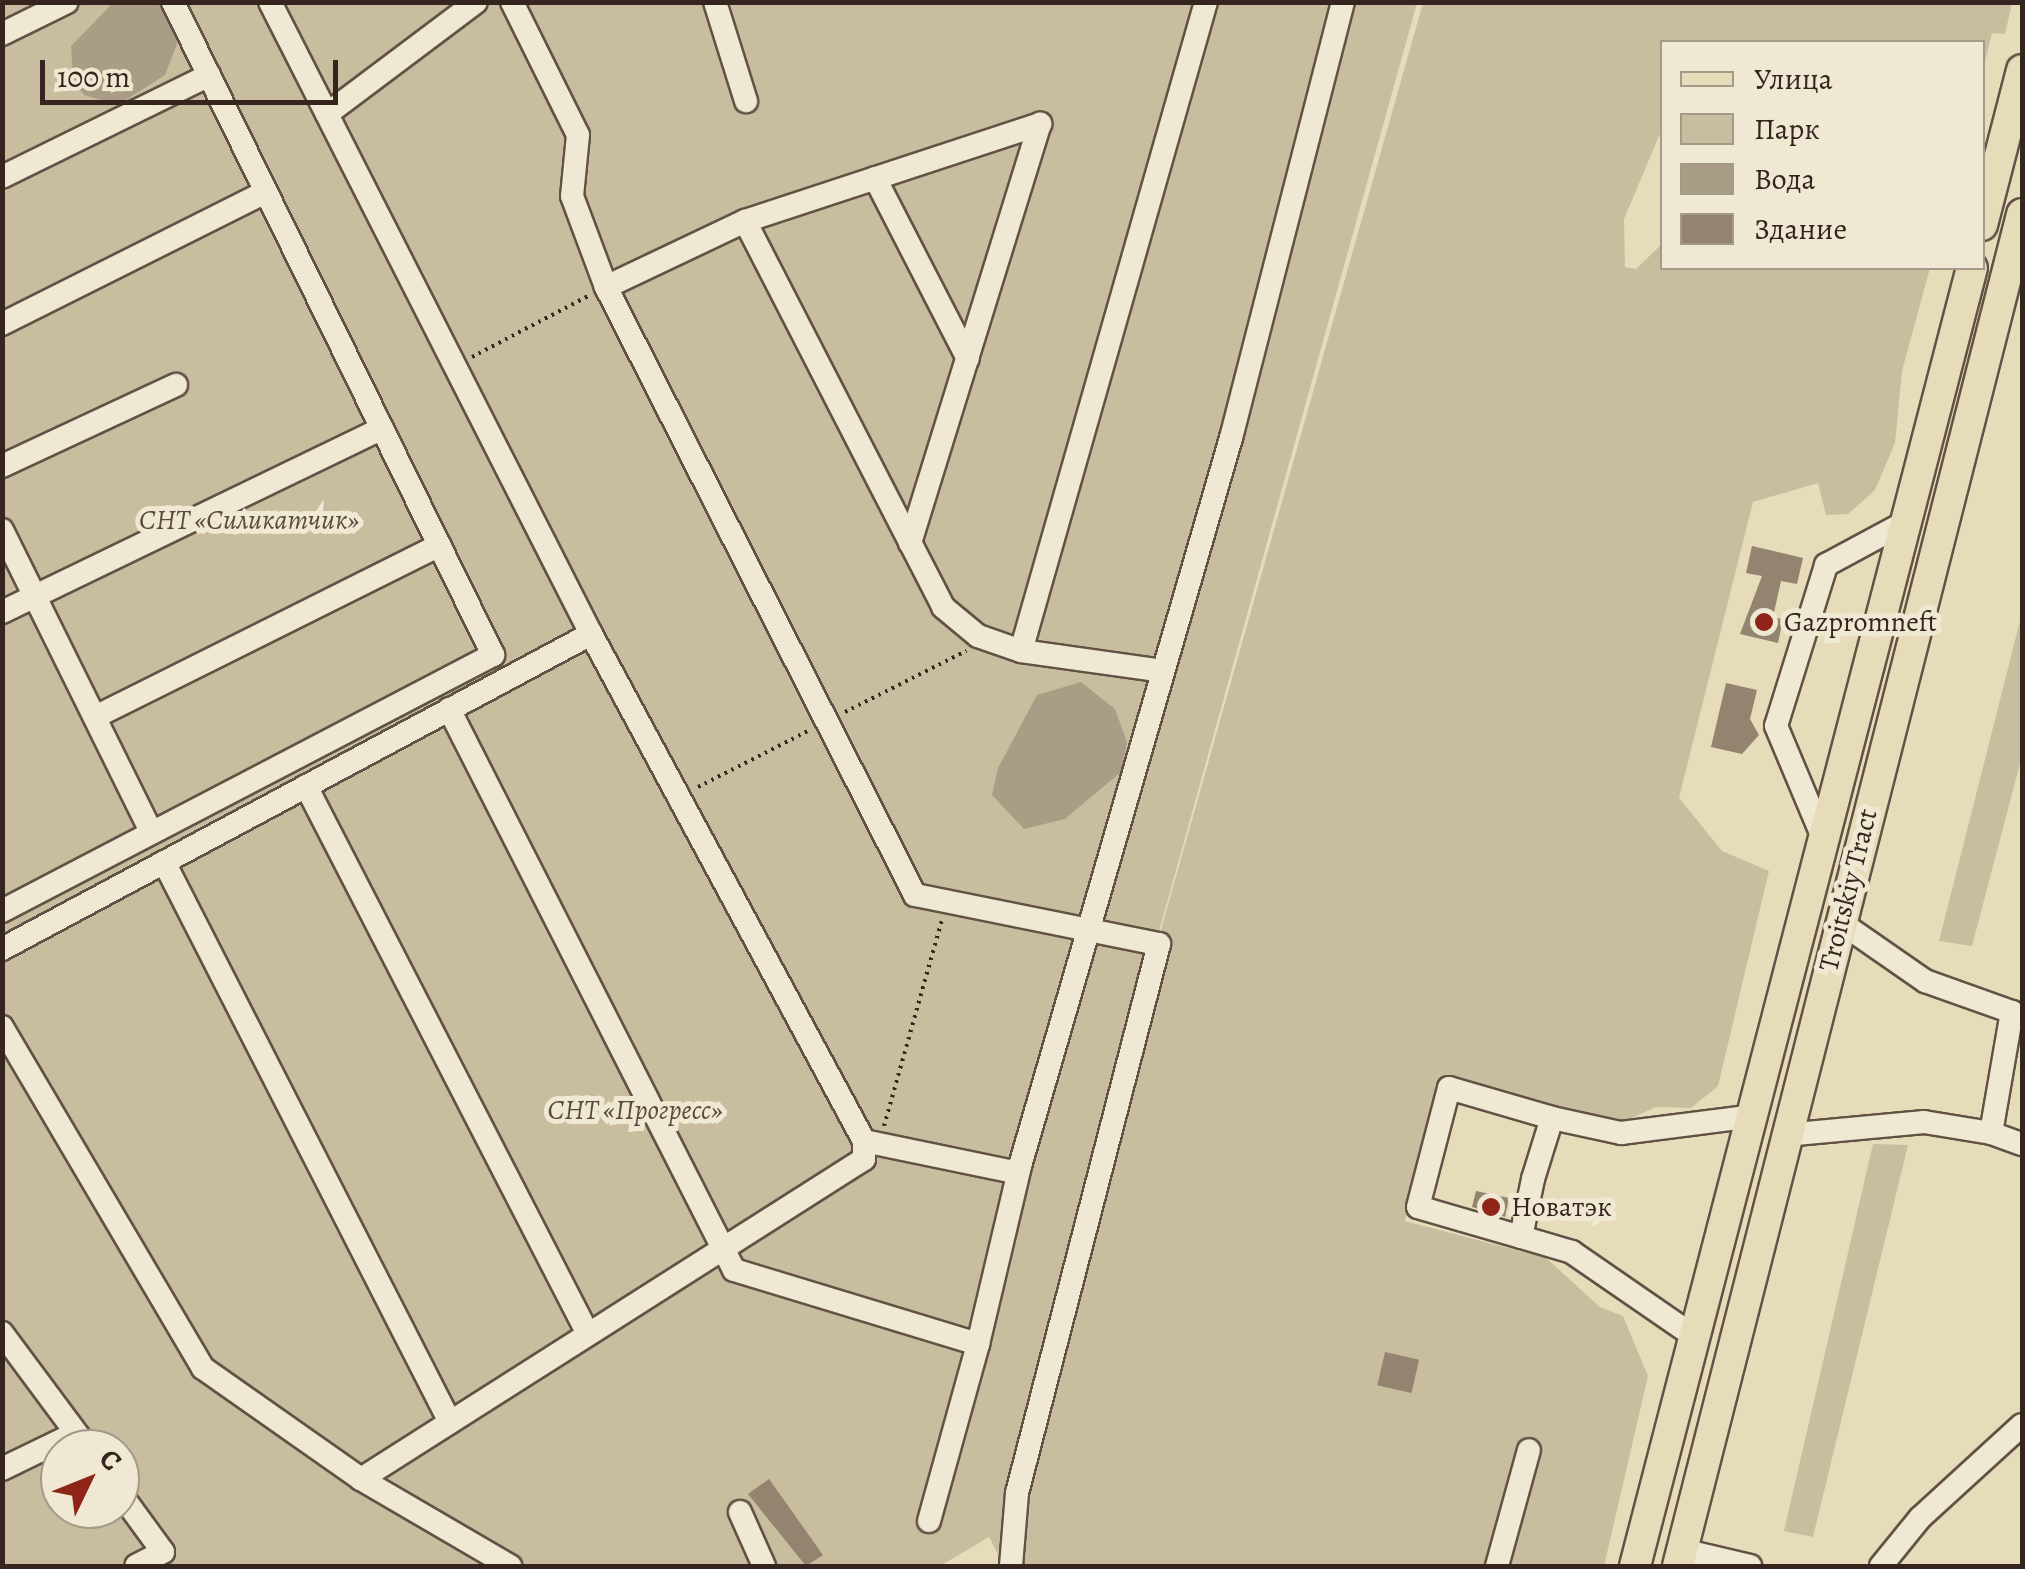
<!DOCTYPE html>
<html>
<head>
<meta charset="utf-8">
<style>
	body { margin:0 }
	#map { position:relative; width:2025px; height:1569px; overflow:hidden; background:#e6dcba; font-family:Alegreya,serif }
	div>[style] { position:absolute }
	.green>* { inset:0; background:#c8bd9f }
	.water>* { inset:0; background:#aa9d85 }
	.building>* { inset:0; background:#92846f; transform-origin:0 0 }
	.path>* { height:4px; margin-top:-2px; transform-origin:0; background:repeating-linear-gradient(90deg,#36241e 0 2.5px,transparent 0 7.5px) }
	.roads { filter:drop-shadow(2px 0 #625245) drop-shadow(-2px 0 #625245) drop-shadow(0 2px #625245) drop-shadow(0 -2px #625245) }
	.minor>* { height:22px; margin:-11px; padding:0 11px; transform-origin:11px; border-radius:11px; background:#efe8d2 }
	.major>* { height:30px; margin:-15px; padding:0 15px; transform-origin:15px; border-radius:15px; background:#e6dcba }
	.dots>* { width:28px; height:28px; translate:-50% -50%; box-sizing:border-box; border:5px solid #efe8d2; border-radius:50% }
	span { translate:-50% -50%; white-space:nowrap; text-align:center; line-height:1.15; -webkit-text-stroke:10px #efe8d2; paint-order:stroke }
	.park-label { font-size:28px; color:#5a4a3e; font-style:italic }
	.poi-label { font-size:28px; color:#36241e }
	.left { translate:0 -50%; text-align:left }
	.street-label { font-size:28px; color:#36241e }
	.frame { position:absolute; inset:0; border:5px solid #36241e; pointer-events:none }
	.legend { position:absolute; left:1660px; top:40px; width:325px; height:230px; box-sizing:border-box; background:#efe8d2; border:2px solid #a59a8a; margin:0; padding:12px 18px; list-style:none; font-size:30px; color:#36241e }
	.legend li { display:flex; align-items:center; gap:20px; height:50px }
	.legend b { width:50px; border:2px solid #a59a8a }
	.north { position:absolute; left:40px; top:1429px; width:100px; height:100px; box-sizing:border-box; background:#efe8d2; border:2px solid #a59a8a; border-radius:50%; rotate:47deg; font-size:28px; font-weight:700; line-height:40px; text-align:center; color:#36241e }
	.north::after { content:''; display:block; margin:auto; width:35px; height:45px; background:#8f2418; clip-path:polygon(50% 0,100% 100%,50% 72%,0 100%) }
	.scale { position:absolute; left:40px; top:60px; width:298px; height:45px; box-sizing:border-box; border:5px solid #36241e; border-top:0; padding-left:12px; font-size:30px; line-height:35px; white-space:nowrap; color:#36241e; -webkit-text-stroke:8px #efe8d2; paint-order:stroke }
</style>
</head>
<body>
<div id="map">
	<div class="green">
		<i style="clip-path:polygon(evenodd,3px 3px,1417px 3px,1078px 1223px,1423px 3px,2012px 3px,2005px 34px,1992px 33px,1983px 70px,1982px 42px,1662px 42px,1662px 129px,1624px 219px,1625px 267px,1636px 269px,1662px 244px,1662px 268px,1930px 268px,1902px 371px,1895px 443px,1875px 490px,1848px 514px,1826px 515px,1818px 483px,1753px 502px,1679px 798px,1722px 851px,1769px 871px,1718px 1086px,1691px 1108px,1656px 1107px,1619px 1124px,1442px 1081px,1405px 1221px,1546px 1258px,1600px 1307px,1623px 1316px,1648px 1376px,1604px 1566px,1004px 1566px,989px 1537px,940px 1566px,3px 1566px,3px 3px,60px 1449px,120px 1449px,120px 1509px,60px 1509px,60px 1449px)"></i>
		<i style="clip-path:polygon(2022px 613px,2022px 756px,1972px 946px,1939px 941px)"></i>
		<i style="clip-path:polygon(1873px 1144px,1908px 1145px,1813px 1537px,1784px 1531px)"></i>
	</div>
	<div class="water">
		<i style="clip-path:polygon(114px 2px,159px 3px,178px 41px,165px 75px,118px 105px,84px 95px,73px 80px,71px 46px)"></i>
		<i style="clip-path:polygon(1081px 682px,1115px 709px,1127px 742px,1121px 772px,1065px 819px,1024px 829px,992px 795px,998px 768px,1037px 695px)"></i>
	</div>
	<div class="building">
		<i style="clip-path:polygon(1752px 546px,1803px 558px,1797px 584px,1781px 581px,1773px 617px,1783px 619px,1778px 643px,1740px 634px,1762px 576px,1746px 573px)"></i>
		<i style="clip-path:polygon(1726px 683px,1757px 690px,1750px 719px,1759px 735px,1742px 754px,1711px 747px)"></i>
		<i style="clip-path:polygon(1476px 1191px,1509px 1198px,1505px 1217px,1472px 1207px)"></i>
		<i style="left:1385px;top:1352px;width:35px;height:34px;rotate:13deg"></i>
		<i style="clip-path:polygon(769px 1479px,823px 1555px,806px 1566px,748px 1494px)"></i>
	</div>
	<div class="path">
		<i style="left:472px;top:357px;width:131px;rotate:-27.7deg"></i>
		<i style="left:845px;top:712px;width:136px;rotate:-26.8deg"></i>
		<i style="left:698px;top:787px;width:126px;rotate:-27deg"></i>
		<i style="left:884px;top:1126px;width:215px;rotate:-74.3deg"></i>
	</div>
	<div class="roads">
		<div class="minor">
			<i style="left:270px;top:2px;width:709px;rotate:63.07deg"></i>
			<i style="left:512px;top:2px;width:148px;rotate:63.6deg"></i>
			<i style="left:578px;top:135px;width:61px;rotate:95.6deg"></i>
			<i style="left:572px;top:196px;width:97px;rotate:69.5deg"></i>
			<i style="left:606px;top:287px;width:682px;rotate:63.06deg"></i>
			<i style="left:915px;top:895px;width:249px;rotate:11.4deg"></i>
			<i style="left:1159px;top:944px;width:567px;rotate:104.5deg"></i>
			<i style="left:1017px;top:1493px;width:73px;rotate:94.7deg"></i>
			<i style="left:715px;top:2px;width:104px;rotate:72.6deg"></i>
			<i style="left:2px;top:34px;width:72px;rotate:-26.2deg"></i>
			<i style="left:327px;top:114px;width:186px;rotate:-36.9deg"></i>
			<i style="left:2px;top:177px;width:231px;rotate:-26.2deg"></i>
			<i style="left:875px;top:178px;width:203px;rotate:62.8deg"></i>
			<i style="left:745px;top:221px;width:434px;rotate:62.8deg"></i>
			<i style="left:943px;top:607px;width:45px;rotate:39.6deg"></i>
			<i style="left:978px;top:636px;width:46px;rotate:19.2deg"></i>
			<i style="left:1021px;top:651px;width:143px;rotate:8deg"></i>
			<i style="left:606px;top:287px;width:154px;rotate:-25.4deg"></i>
			<i style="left:745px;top:221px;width:311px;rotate:-18.2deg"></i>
			<i style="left:2px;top:324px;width:295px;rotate:-26.6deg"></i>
			<i style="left:2px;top:466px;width:192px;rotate:-25deg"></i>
			<i style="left:2px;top:530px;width:335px;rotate:63.7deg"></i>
			<i style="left:910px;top:543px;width:439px;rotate:-72.8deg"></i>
			<i style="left:2px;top:612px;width:422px;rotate:-25.8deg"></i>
			<i style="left:1021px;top:651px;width:675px;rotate:-74.09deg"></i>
			<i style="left:449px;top:709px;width:629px;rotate:63.07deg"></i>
			<i style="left:734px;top:1270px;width:255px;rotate:16.9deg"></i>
			<i style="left:978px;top:1344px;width:183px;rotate:-76.7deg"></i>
			<i style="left:1020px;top:1166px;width:758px;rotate:-73.84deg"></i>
			<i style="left:1231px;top:438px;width:450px;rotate:-75.6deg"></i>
			<i style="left:95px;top:717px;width:385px;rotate:-26.5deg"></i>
			<i style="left:306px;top:786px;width:616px;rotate:62.77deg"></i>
			<i style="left:1824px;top:840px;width:124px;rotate:-112.8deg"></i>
			<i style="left:1776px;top:726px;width:169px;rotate:-72.7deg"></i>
			<i style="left:1826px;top:565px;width:91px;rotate:-28.3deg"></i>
			<i style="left:164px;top:862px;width:629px;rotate:62.95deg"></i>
			<i style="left:2px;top:911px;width:554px;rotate:-27.54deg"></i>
			<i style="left:493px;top:655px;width:727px;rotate:-116.11deg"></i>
			<i style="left:2px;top:949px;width:668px;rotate:-28.14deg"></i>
			<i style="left:591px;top:634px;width:576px;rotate:61.7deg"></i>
			<i style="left:864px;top:1141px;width:157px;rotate:11.7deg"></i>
			<i style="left:2px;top:1027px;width:396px;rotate:59.5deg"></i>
			<i style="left:203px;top:1368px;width:193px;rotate:35.1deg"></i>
			<i style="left:361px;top:1479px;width:173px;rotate:30.3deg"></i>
			<i style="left:1991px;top:1133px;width:33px;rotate:20deg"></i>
			<i style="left:1785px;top:1135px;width:140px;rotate:-5.3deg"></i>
			<i style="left:1924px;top:1122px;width:68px;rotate:9.3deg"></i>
			<i style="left:1991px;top:1133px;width:123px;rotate:-80.2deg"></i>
			<i style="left:2012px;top:1012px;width:92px;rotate:-160.4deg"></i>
			<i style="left:1925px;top:981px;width:103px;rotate:-145.2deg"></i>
			<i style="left:1521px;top:1237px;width:107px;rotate:-163.8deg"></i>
			<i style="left:1418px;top:1207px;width:123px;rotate:-75.4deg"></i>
			<i style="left:1449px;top:1088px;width:107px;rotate:16.2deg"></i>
			<i style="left:2px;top:1333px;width:144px;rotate:53.4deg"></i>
			<i style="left:1695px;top:1337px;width:150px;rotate:-145.4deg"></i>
			<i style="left:1572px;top:1252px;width:53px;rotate:-163.6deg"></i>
			<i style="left:1521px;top:1237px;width:59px;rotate:-78.3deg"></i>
			<i style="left:1533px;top:1179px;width:64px;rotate:-72.7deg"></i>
			<i style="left:1552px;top:1118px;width:71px;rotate:12.3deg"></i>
			<i style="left:1621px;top:1133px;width:133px;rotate:-7.3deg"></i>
			<i style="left:2px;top:1469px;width:82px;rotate:-25.9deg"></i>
			<i style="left:361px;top:1479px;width:596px;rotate:-32.46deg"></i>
			<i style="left:864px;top:1159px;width:18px;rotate:-90deg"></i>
			<i style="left:120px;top:1493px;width:73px;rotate:53.9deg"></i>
			<i style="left:163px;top:1552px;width:30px;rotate:153deg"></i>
			<i style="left:740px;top:1512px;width:59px;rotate:66deg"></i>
			<i style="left:929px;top:1521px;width:184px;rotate:-74.5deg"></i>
			<i style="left:1682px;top:1550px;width:70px;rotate:13.2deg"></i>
			<i style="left:1497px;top:1566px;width:120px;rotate:-74.6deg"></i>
			<i style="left:1881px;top:1566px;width:62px;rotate:-50.9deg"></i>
			<i style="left:1920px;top:1518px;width:138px;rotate:-42.4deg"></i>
		</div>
		<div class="major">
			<i style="left:1982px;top:225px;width:160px;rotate:-75.5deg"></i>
			<i style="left:1635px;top:1566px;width:1341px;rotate:-75.45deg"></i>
			<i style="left:1678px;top:1566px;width:1395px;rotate:-75.72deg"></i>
		</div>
	</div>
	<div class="dots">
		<i style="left:1764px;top:622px;background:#8f2418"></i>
		<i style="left:1491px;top:1207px;background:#8f2418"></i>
	</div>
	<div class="park-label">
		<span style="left:249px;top:520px">СНТ «Силикатчик»</span>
		<span style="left:635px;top:1110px">СНТ «Прогресс»</span>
	</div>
	<div class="poi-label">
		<span class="left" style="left:1784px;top:622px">Gazpromneft</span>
		<span class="left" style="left:1511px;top:1207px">Новатэк</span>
	</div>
	<div class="street-label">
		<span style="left:1848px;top:890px;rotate:-76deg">Troitskiy Tract</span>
	</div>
	<div class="frame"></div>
	<ul class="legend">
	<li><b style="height:12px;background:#e6dcba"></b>Улица</li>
	<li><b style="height:28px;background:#c8bd9f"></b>Парк</li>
	<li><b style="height:28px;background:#aa9d85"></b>Вода</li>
	<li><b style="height:28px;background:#92846f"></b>Здание</li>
	</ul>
	<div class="north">С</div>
	<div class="scale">100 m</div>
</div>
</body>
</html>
